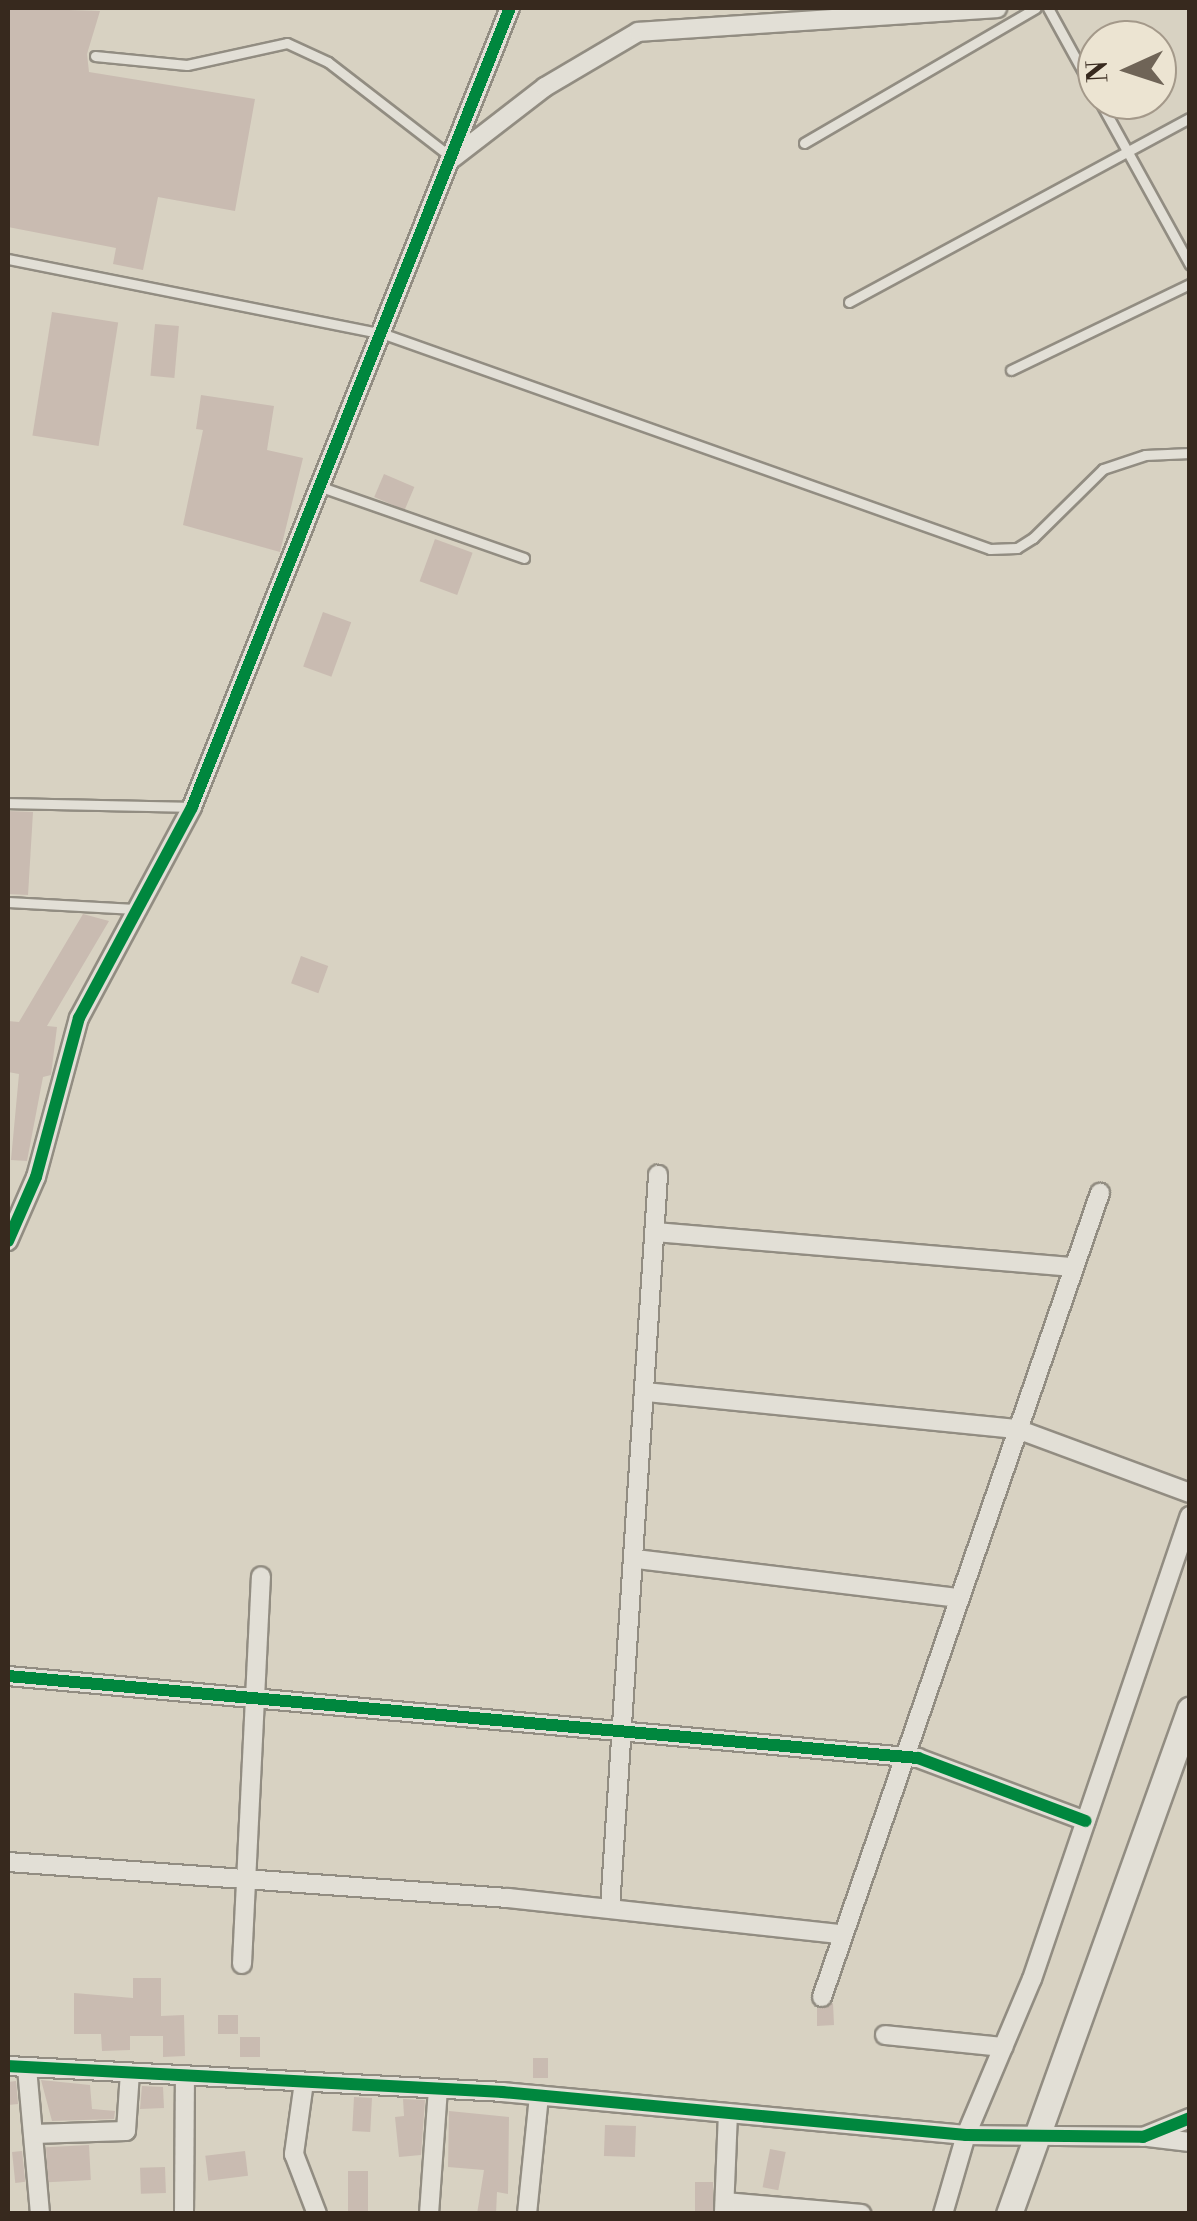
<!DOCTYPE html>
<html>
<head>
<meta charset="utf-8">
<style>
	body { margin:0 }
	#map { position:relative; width:1197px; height:2221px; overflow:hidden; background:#d8d2c2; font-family:"Libre Bodoni",serif }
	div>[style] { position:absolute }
	.building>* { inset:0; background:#c9bbb1; transform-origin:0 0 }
	.roads { filter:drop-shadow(2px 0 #928d82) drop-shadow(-2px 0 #928d82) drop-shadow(0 2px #928d82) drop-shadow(0 -2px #928d82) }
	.lane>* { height:9px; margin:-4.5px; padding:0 4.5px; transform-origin:4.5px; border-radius:4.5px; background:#e2dfd6 }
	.street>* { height:18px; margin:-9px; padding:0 9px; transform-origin:9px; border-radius:9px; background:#e2dfd6 }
	.secondary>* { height:25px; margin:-12.5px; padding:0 12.5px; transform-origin:12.5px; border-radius:12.5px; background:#e2dfd6 }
	.cycleway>* { height:12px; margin:-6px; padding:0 6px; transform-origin:6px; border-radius:6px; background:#00873e }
	span { translate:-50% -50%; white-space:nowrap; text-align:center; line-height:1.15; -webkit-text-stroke:10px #ece4d2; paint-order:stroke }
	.frame { position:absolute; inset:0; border:10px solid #37291e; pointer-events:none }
	.north { position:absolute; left:1077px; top:20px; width:100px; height:100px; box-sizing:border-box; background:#ece4d2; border:2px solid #a4998a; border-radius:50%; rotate:267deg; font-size:28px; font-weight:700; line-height:40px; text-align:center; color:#37291e }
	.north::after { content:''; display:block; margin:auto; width:35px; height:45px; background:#6f6457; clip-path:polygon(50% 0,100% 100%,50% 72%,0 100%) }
</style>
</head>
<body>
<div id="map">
	<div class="building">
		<i style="clip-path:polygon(8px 8px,100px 11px,87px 54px,89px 72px,255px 99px,235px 211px,158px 197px,143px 270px,113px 264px,116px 248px,8px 227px)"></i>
		<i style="left:52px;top:312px;width:67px;height:125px;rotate:9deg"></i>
		<i style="left:155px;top:324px;width:24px;height:52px;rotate:5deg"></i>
		<i style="clip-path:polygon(201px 395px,274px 406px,267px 450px,303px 458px,280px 552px,183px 525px,203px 430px,196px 429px)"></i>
		<i style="left:384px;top:474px;width:33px;height:25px;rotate:23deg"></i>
		<i style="left:435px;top:539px;width:40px;height:45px;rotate:20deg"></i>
		<i style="left:323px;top:612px;width:30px;height:58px;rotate:20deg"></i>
		<i style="clip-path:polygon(8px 811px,33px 812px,28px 895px,8px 894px)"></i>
		<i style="clip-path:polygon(83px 914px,109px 921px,47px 1026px,57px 1027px,51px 1075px,43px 1077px,27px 1161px,11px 1160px,19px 1074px,8px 1072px,8px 1021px,19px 1022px)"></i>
		<i style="left:301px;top:956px;width:29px;height:29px;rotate:20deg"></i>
		<i style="clip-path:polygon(133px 1978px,161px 1978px,161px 2016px,184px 2015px,185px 2056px,163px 2057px,163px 2036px,130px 2036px,130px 2050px,102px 2051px,101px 2034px,74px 2034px,74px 1993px,133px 1998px)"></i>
		<i style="clip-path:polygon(833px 2003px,834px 2025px,817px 2026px,817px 2008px)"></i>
		<i style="left:238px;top:2015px;width:19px;height:20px;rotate:90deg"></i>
		<i style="left:240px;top:2037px;width:20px;height:20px"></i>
		<i style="left:533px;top:2058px;width:15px;height:20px"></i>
		<i style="clip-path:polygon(41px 2080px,90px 2085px,92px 2109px,115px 2111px,114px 2119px,52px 2121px)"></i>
		<i style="clip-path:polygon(16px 2081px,18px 2104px,8px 2105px,8px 2082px)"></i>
		<i style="clip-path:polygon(142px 2086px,163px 2087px,164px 2108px,140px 2109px)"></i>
		<i style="left:354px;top:2097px;width:18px;height:34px;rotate:3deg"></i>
		<i style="clip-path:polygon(403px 2099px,425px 2100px,421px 2155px,399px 2157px,395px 2117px,404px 2116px)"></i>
		<i style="clip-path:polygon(449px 2111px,509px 2117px,508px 2194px,497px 2192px,496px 2214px,477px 2214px,484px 2170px,448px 2167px)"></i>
		<i style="left:605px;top:2125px;width:31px;height:31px;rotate:2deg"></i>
		<i style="left:89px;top:2145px;width:35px;height:43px;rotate:87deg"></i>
		<i style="left:770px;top:2149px;width:16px;height:39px;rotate:11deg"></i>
		<i style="left:22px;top:2151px;width:31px;height:10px;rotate:84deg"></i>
		<i style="left:245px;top:2151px;width:25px;height:40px;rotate:83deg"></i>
		<i style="left:165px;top:2167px;width:26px;height:25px;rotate:88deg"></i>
		<i style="left:348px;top:2171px;width:20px;height:43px"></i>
		<i style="left:695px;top:2182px;width:18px;height:32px"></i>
	</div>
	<div class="roads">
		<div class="lane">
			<i style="left:1048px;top:8px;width:102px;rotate:61.2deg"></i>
			<i style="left:95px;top:56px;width:92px;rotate:5.6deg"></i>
			<i style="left:187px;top:65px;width:102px;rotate:-12.4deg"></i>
			<i style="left:287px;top:43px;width:45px;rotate:24.9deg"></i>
			<i style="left:328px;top:62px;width:155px;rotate:37.7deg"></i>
			<i style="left:1099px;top:100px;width:188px;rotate:61.1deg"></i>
			<i style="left:804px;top:143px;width:268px;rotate:-30.2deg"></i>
			<i style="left:8px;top:259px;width:383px;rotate:11.3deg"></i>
			<i style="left:384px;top:334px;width:643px;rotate:19.53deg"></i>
			<i style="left:990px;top:549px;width:27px;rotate:-2deg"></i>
			<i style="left:1017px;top:548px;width:19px;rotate:-32deg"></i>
			<i style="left:1033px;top:538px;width:98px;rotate:-44.6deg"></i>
			<i style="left:1103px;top:469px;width:44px;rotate:-18.4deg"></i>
			<i style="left:1145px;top:455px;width:45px;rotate:-2.5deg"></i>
			<i style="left:849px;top:302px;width:387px;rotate:-28.4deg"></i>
			<i style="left:1011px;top:370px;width:199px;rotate:-25.7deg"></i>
			<i style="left:324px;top:488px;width:212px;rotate:19.3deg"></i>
			<i style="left:8px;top:803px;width:184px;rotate:1.2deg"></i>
			<i style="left:8px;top:902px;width:127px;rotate:3.2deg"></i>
		</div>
		<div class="street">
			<i style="left:453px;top:158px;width:116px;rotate:-37.7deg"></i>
			<i style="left:545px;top:87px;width:108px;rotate:-30.6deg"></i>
			<i style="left:638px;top:32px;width:360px;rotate:-3.8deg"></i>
			<i style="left:655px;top:1232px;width:420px;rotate:4.8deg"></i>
			<i style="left:8px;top:1241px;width:70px;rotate:-66.4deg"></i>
			<i style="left:36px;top:1177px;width:165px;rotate:-74.9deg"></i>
			<i style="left:79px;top:1018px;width:239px;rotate:-61.8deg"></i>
			<i style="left:192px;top:807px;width:860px;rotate:-68.3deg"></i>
			<i style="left:646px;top:1392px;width:373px;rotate:5.7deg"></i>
			<i style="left:1017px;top:1429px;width:184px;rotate:20.3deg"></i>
			<i style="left:636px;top:1559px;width:325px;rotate:6.9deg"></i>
			<i style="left:8px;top:1676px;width:914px;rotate:5.15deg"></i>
			<i style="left:918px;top:1758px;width:179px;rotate:20.6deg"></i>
			<i style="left:8px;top:1862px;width:501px;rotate:4.12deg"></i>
			<i style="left:508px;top:1898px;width:333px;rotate:6.2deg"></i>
			<i style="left:610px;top:1908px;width:735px;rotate:-86.25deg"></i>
			<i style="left:242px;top:1964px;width:388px;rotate:-87.2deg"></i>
			<i style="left:822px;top:1997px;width:851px;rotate:-70.93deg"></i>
			<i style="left:885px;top:2035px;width:119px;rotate:5.8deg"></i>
			<i style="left:8px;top:2066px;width:495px;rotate:3deg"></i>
			<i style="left:502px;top:2092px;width:466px;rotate:5.3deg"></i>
			<i style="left:966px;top:2135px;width:177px;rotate:0.6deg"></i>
			<i style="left:1143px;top:2137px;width:51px;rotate:-22deg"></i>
			<i style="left:27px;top:2068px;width:147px;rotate:84.9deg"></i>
			<i style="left:304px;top:2082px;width:73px;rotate:97.9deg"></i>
			<i style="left:294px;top:2154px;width:64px;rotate:69deg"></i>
			<i style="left:34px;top:2134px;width:92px;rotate:-1.9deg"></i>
			<i style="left:126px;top:2131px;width:58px;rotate:-86.1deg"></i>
			<i style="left:1148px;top:2137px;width:42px;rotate:6.8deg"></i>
			<i style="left:725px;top:2202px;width:137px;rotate:5deg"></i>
			<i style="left:724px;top:2212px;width:99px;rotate:-87.7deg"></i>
			<i style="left:184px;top:2214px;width:138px;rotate:-89.6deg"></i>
			<i style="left:429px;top:2214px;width:125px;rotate:-85.9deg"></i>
			<i style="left:527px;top:2214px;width:119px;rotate:-84.2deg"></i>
			<i style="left:943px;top:2214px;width:82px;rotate:-73.8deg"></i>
			<i style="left:966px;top:2135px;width:169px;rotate:-67.1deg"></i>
			<i style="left:1032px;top:1979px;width:489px;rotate:-71.2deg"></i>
		</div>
		<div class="secondary">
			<i style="left:1009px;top:2214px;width:536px;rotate:-70.28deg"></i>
		</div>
	</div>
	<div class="cycleway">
		<i style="left:8px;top:1241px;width:70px;rotate:-66.4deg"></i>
		<i style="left:36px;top:1177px;width:165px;rotate:-74.9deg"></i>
		<i style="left:79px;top:1018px;width:239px;rotate:-61.8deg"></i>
		<i style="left:192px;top:807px;width:860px;rotate:-68.3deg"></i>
		<i style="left:8px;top:1676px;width:914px;rotate:5.15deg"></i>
		<i style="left:918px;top:1758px;width:179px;rotate:20.6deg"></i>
		<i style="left:8px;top:2066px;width:495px;rotate:3deg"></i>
		<i style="left:502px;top:2092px;width:466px;rotate:5.3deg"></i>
		<i style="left:966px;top:2135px;width:177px;rotate:0.6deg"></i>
		<i style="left:1143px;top:2137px;width:51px;rotate:-22deg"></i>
	</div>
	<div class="frame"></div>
	<div class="north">N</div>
</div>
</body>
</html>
